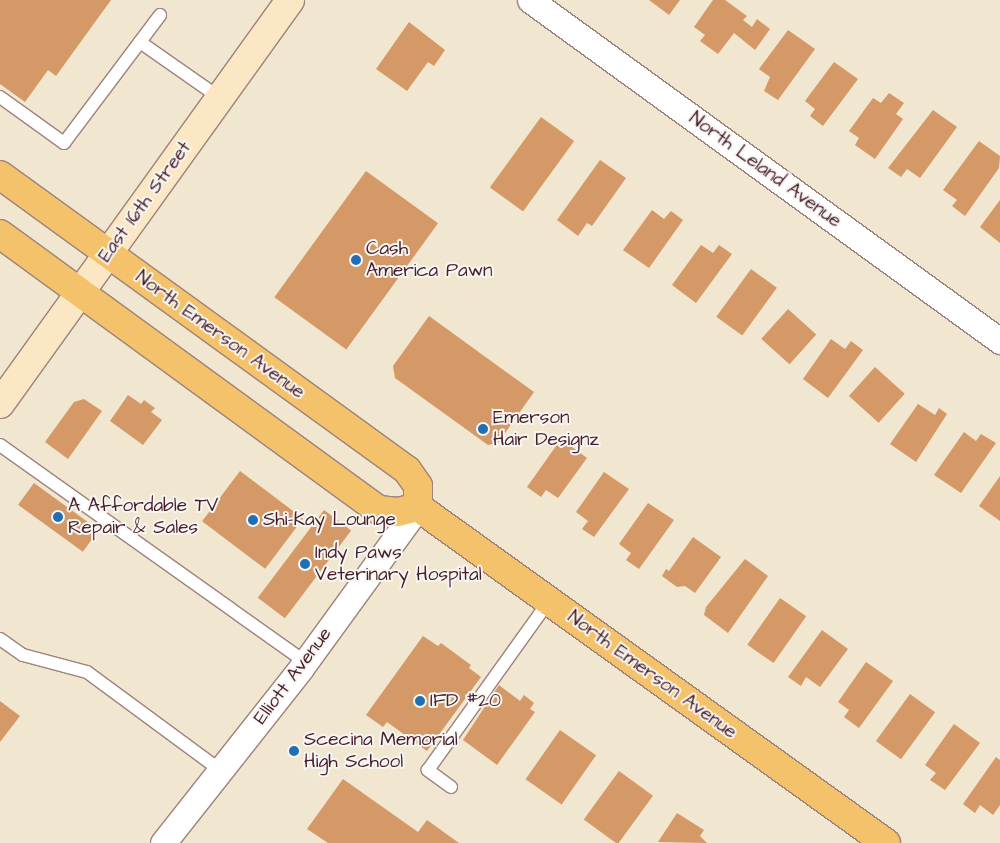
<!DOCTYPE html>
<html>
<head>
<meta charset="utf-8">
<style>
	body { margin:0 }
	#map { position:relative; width:1000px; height:843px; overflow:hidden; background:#f1e6cf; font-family:"Architects Daughter",sans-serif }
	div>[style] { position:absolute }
	.building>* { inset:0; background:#d49967; transform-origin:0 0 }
	.roads { filter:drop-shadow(1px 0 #9e827d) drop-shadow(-1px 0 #9e827d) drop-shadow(0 1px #9e827d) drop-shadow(0 -1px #9e827d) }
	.service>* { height:12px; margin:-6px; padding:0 6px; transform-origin:6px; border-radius:6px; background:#fff }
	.minor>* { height:25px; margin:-12.5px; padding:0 12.5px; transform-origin:12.5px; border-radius:12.5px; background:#fff }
	.secondary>* { height:28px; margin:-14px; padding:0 14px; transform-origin:14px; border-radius:14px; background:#fbe7c3 }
	.primary>* { height:28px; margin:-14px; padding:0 14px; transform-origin:14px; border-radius:14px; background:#f4c26a }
	.dots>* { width:14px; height:14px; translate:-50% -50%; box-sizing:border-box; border:2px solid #f6f6f2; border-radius:50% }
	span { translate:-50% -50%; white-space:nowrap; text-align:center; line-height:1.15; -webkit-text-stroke:4px #f6f6f2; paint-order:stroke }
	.street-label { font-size:19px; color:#4a1f2b }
	.poi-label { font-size:19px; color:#4a1f2b }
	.left { translate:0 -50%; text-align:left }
</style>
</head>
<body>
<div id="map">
	<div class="building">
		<i style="clip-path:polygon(0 0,111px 0,56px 76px,48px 70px,25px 102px,0 84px)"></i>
		<i style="clip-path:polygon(649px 0,680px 0,669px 15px)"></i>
		<i style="clip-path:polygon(713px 0,725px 0,747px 16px,743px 20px,752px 27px,757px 19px,770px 29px,755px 50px,734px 33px,718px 54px,700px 41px,705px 35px,694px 27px)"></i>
		<i style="clip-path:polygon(409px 22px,445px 50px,434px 66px,428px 62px,407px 91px,376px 69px)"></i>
		<i style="clip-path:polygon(788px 30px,815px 49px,778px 100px,764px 91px,770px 77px,759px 69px)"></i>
		<i style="clip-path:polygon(834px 62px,858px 79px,823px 126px,810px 116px,815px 109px,805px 101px)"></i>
		<i style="clip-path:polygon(889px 93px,904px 103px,896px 114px,903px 119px,875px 159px,855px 145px,859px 138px,849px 131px,873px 98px,881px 103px)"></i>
		<i style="clip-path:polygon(933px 110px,957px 127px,920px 178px,907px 169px,901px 177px,888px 168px)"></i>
		<i style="left:541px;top:117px;width:41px;height:87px;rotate:36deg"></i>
		<i style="clip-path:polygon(979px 141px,1000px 156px,999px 168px,965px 216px,952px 206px,957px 200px,943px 190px)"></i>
		<i style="clip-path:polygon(600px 160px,626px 178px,592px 226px,587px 223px,578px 236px,557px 220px)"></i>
		<i style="left:366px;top:171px;width:89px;height:156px;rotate:36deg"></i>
		<i style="clip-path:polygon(1000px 200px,1000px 243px,980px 227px)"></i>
		<i style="clip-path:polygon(652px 210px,664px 219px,671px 211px,683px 220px,649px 268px,623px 250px)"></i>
		<i style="clip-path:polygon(701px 245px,713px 253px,719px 245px,732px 254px,696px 303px,672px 285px)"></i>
		<i style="left:751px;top:269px;width:32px;height:59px;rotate:36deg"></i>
		<i style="left:788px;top:309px;width:38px;height:40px;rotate:42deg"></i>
		<i style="clip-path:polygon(429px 316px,534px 392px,498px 443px,488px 445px,395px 378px,393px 366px)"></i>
		<i style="clip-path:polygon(831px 339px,845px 349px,851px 341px,863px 350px,828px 398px,803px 379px)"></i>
		<i style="left:875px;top:367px;width:40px;height:39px;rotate:42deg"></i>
		<i style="clip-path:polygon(128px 395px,141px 404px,144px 400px,155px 408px,151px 412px,162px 420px,143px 445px,110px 421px)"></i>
		<i style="clip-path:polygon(84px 399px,102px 411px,68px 459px,45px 442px,74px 402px)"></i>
		<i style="clip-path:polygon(918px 404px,935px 415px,939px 408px,947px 414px,916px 462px,890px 444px)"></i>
		<i style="clip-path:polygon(964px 432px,976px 441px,981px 434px,996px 443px,961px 493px,934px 475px)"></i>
		<i style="clip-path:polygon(561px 439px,587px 458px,558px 498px,546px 490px,541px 497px,527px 487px)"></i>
		<i style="left:240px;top:471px;width:79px;height:63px;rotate:37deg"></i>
		<i style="clip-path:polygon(604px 472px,629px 489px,594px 537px,582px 529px,588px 521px,576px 512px)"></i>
		<i style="clip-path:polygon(1000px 476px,1000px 521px,979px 506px)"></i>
		<i style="left:34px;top:483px;width:80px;height:27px;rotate:36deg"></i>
		<i style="clip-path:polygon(648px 503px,674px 520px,639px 569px,626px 560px,631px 553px,619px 544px)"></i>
		<i style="left:324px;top:510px;width:34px;height:110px;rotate:37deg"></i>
		<i style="clip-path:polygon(693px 537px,721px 557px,695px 593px,685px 586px,677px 587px,662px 576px,666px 569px,669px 571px)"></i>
		<i style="clip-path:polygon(745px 559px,768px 576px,728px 633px,704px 615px,706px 607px)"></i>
		<i style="left:780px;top:598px;width:32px;height:57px;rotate:35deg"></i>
		<i style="clip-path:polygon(822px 630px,848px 649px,820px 687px,806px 677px,801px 686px,788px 677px)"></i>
		<i style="clip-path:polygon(423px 636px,438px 646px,441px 643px,471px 665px,469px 668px,481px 677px,427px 751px,387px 722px,383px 727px,366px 715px)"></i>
		<i style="clip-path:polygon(866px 662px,893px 681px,859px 728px,844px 717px,849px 710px,838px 702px)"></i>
		<i style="clip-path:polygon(499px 685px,520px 701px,524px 695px,534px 703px,530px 709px,535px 712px,497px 765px,463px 740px)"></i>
		<i style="left:910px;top:694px;width:31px;height:58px;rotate:36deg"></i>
		<i style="clip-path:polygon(0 701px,20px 716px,0 742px)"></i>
		<i style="clip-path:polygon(954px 724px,980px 743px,945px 790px,930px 780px,936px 773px,925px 765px)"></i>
		<i style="left:560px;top:730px;width:44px;height:60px;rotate:35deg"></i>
		<i style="clip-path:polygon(996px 757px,1000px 760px,1000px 805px,993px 815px,980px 805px,975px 813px,963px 804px)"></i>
		<i style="left:619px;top:771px;width:42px;height:60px;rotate:36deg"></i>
		<i style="clip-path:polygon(343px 779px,418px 832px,427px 820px,459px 843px,328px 843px,307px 829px)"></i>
		<i style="clip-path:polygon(677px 813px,704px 830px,700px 836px,707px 843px,658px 842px)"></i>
	</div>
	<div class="roads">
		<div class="service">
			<i style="left:140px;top:42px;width:98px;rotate:35deg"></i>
			<i style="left:0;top:97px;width:79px;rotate:35.7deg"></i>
			<i style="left:64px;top:143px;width:160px;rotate:-53.1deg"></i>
			<i style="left:0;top:445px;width:374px;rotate:35.4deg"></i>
			<i style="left:0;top:639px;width:28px;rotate:35deg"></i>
			<i style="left:23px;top:655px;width:66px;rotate:14.9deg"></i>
			<i style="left:87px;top:672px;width:165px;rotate:36.4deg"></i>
			<i style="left:451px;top:787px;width:29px;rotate:-144deg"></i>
			<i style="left:428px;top:770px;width:208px;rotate:-54.4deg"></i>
		</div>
		<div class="minor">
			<i style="left:530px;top:0;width:581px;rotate:35.96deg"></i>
			<i style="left:163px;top:843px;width:223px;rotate:-51.7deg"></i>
			<i style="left:301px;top:668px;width:199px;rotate:-54deg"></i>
		</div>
		<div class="secondary">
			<i style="left:0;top:404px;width:497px;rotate:-54.3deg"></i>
		</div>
		<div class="primary">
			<i style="left:0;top:175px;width:503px;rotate:35.94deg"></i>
			<i style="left:407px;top:470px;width:19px;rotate:55deg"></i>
			<i style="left:418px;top:486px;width:21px;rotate:90deg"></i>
			<i style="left:0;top:234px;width:469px;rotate:36.1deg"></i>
			<i style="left:379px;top:510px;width:19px;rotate:6deg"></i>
			<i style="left:398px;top:512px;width:21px;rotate:-14deg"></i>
			<i style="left:418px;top:507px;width:576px;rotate:35.68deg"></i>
		</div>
	</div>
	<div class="dots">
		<i style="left:356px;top:260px;background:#1f6fb2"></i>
		<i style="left:483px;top:429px;background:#1f6fb2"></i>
		<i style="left:58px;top:517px;background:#1f6fb2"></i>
		<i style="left:253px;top:520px;background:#1f6fb2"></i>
		<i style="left:305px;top:564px;background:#1f6fb2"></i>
		<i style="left:420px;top:701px;background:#1f6fb2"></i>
		<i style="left:294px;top:751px;background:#1f6fb2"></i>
	</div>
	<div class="street-label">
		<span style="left:765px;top:170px;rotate:36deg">North Leland Avenue</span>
		<span style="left:145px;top:202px;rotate:-54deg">East 16th Street</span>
		<span style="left:220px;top:335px;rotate:36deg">North Emerson Avenue</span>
		<span style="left:652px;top:675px;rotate:36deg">North Emerson Avenue</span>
		<span style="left:293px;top:676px;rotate:-53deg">Elliott Avenue</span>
	</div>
	<div class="poi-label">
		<span class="left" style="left:366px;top:260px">Cash<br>America Pawn</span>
		<span class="left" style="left:493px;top:429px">Emerson<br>Hair Designz</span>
		<span class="left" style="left:68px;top:517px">A Affordable TV<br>Repair &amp; Sales</span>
		<span class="left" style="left:263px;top:520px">Shi-Kay Lounge</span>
		<span class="left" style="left:315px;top:564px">Indy Paws<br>Veterinary Hospital</span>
		<span class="left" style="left:430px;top:701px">IFD #20</span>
		<span class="left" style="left:304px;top:751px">Scecina Memorial<br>High School</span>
	</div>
</div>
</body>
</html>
